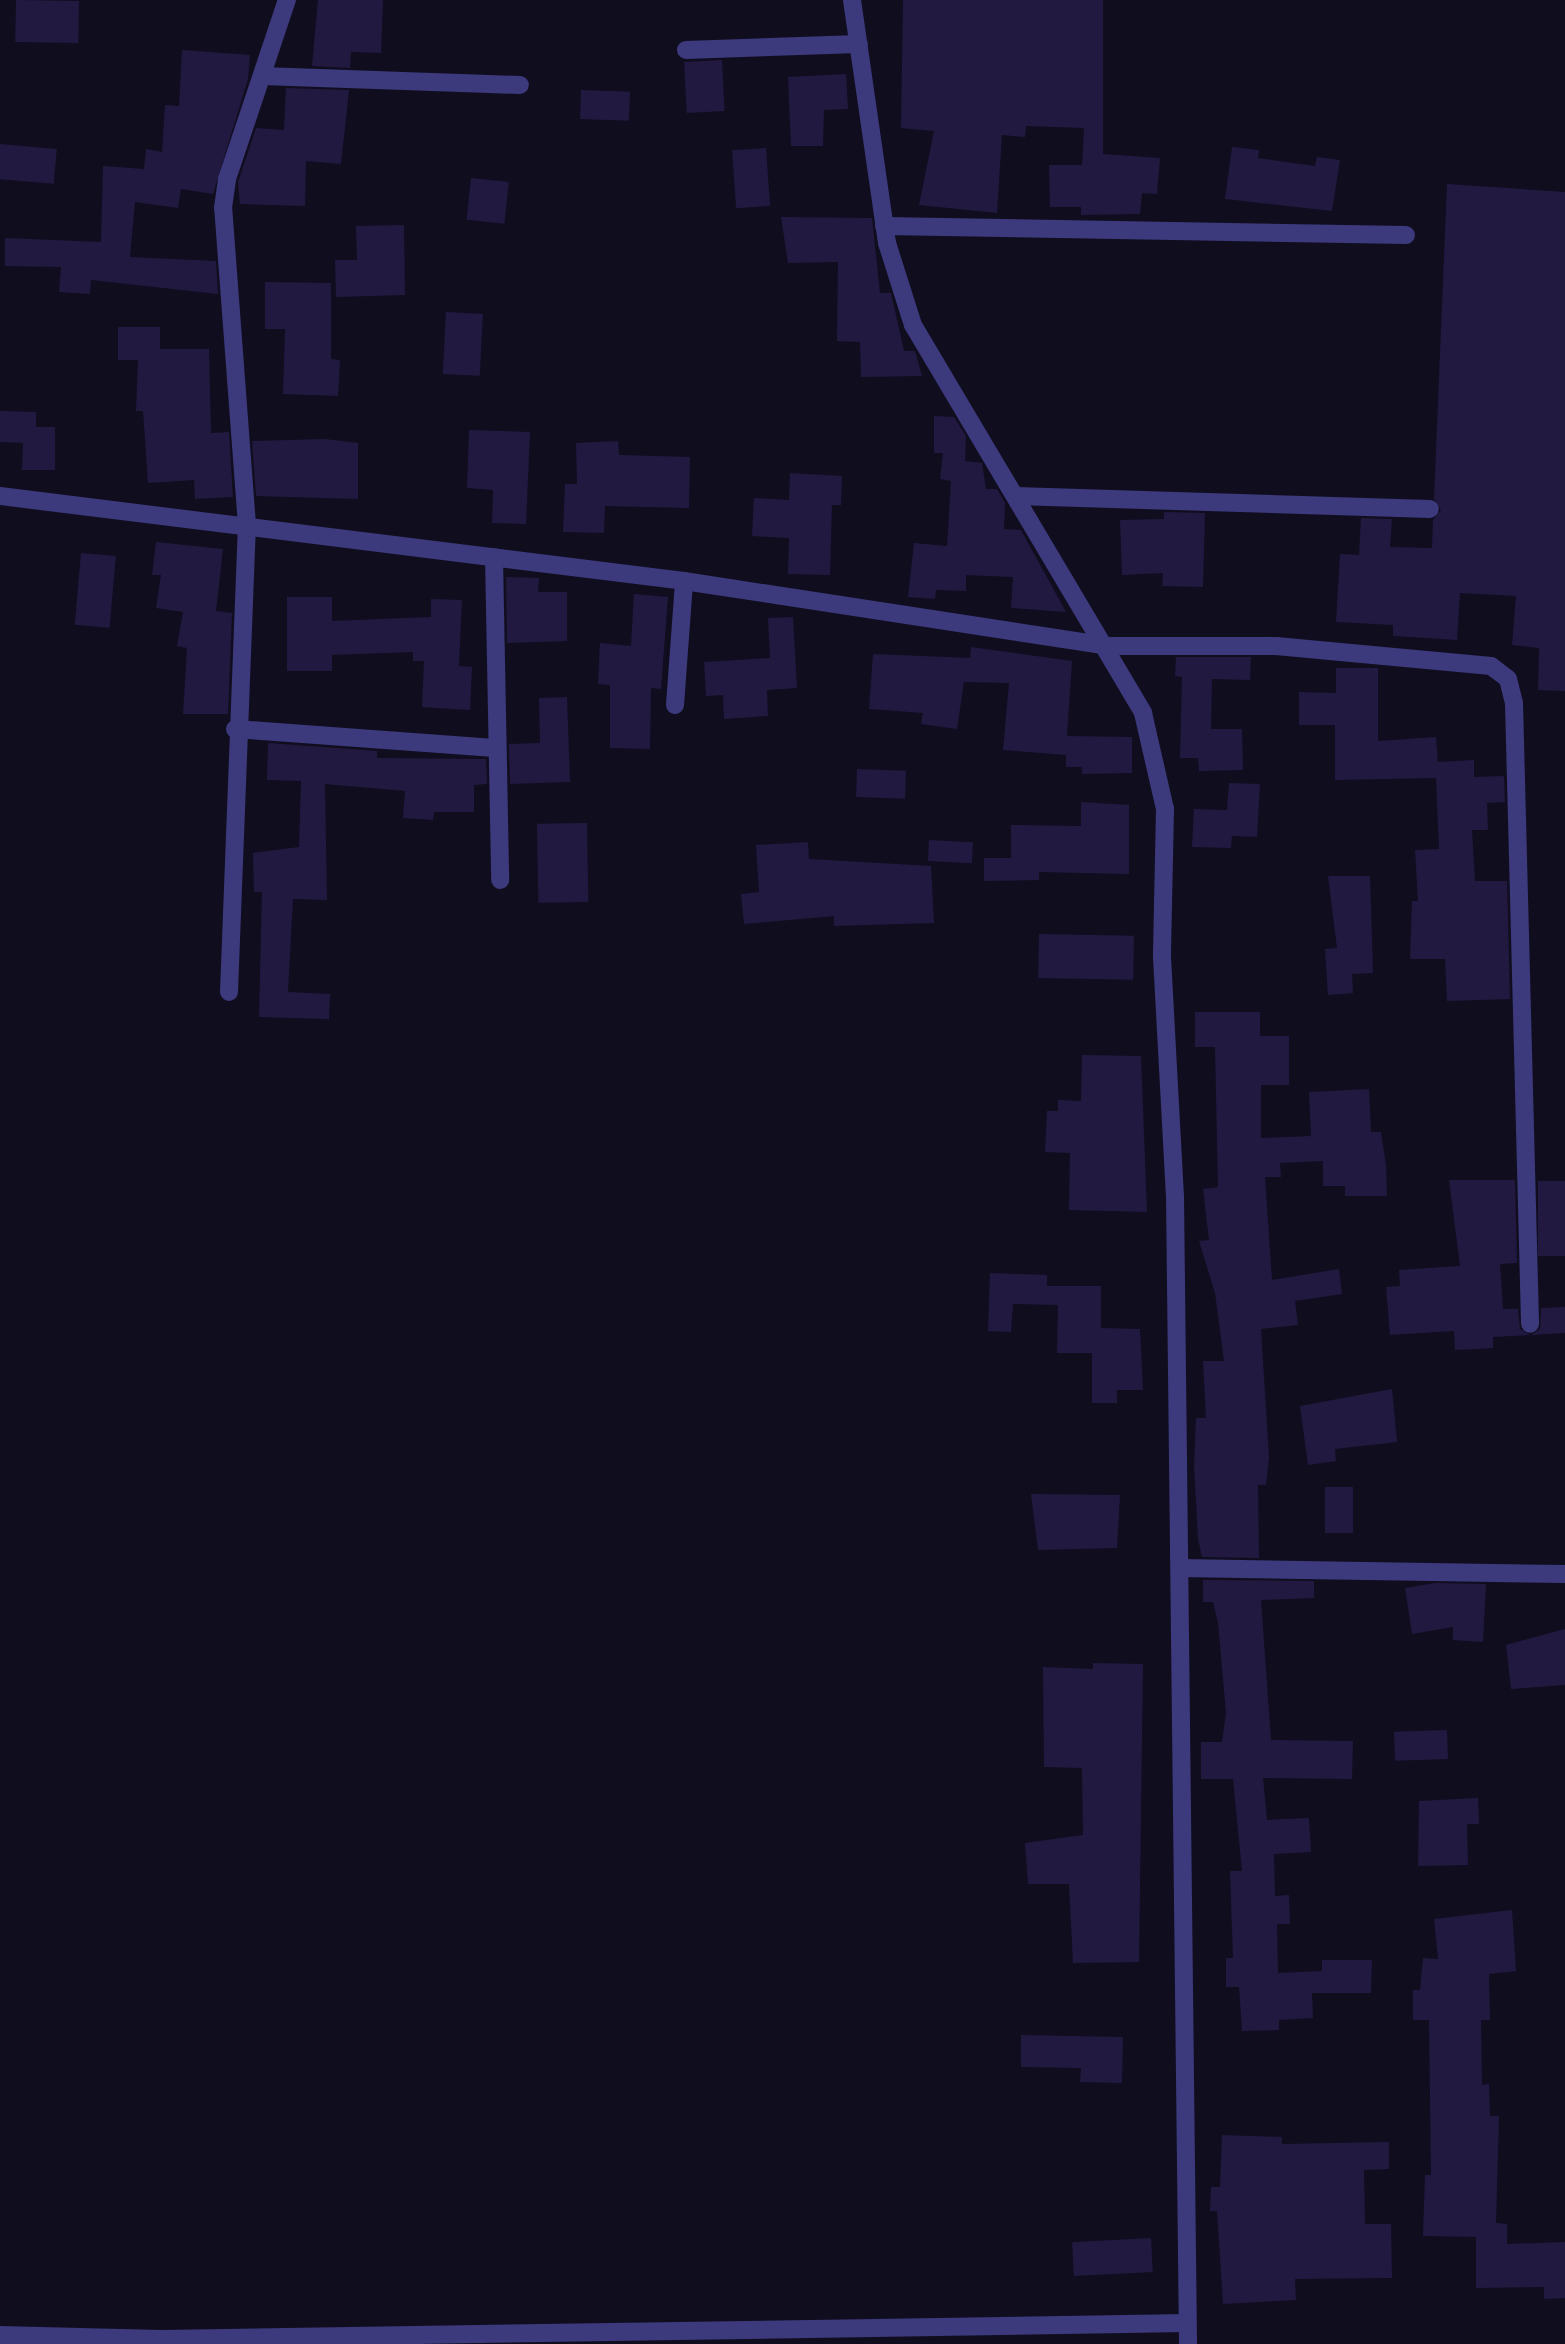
<!DOCTYPE html>
<html>
<head>
<meta charset="utf-8">
<style>
	body { margin:0 }
	#map { position:relative; width:1565px; height:2344px; overflow:hidden; background:#100d1f; font-family:Helvetica,sans-serif }
	div>[style] { position:absolute }
	.building>* { inset:0; background:#221940; transform-origin:0 0 }
	.minor>* { height:18px; margin:-9px; padding:0 9px; transform-origin:9px; border-radius:9px; background:#3c397d }
	span { translate:-50% -50%; white-space:nowrap; text-align:center; line-height:1.15; -webkit-text-stroke:5px #100d1f; paint-order:stroke }
</style>
</head>
<body>
<div id="map">
	<div class="building">
		<i style="left:16px;top:0;width:63px;height:42px;rotate:1deg"></i>
		<i style="clip-path:polygon(318px 0,383px 0,381px 53px,351px 52px,350px 68px,312px 66px)"></i>
		<i style="clip-path:polygon(903px 0,1103px 0,1103px 154px,1160px 158px,1157px 194px,1142px 193px,1140px 214px,1081px 215px,1081px 207px,1050px 207px,1049px 165px,1082px 165px,1084px 128px,1026px 126px,1025px 137px,1002px 135px,997px 213px,919px 205px,934px 131px,901px 128px)"></i>
		<i style="clip-path:polygon(182px 50px,250px 55px,248px 79px,213px 194px,181px 189px,178px 208px,135px 202px,130px 257px,216px 261px,218px 294px,91px 280px,90px 294px,59px 292px,61px 267px,5px 266px,5px 238px,101px 242px,103px 166px,144px 169px,146px 149px,162px 152px,165px 105px,179px 106px)"></i>
		<i style="left:722px;top:60px;width:51px;height:38px;rotate:87deg"></i>
		<i style="clip-path:polygon(846px 74px,848px 109px,824px 110px,823px 146px,791px 146px,788px 77px)"></i>
		<i style="clip-path:polygon(286px 88px,349px 90px,341px 164px,306px 161px,305px 206px,240px 204px,238px 182px,256px 128px,284px 130px)"></i>
		<i style="left:581px;top:90px;width:49px;height:29px;rotate:2deg"></i>
		<i style="left:0;top:144px;width:57px;height:35px;rotate:5deg"></i>
		<i style="clip-path:polygon(1232px 147px,1259px 150px,1258px 158px,1315px 166px,1317px 157px,1340px 160px,1332px 211px,1225px 199px)"></i>
		<i style="left:766px;top:148px;width:58px;height:34px;rotate:86deg"></i>
		<i style="left:471px;top:178px;width:38px;height:42px;rotate:6deg"></i>
		<i style="clip-path:polygon(1447px 184px,1565px 192px,1565px 691px,1538px 690px,1539px 648px,1512px 645px,1516px 596px,1460px 593px,1457px 640px,1393px 636px,1393px 625px,1336px 622px,1340px 554px,1359px 555px,1361px 518px,1392px 519px,1390px 547px,1432px 548px,1433px 520px,1441px 510px,1434px 499px)"></i>
		<i style="clip-path:polygon(781px 217px,872px 218px,880px 293px,891px 293px,904px 351px,915px 351px,922px 376px,861px 377px,860px 342px,837px 341px,838px 262px,788px 263px)"></i>
		<i style="clip-path:polygon(404px 225px,405px 295px,336px 297px,335px 260px,357px 260px,356px 226px)"></i>
		<i style="clip-path:polygon(265px 282px,331px 283px,331px 359px,340px 360px,338px 396px,283px 394px,285px 329px,265px 329px)"></i>
		<i style="left:446px;top:312px;width:37px;height:62px;rotate:3deg"></i>
		<i style="clip-path:polygon(118px 327px,160px 327px,160px 349px,209px 349px,211px 433px,229px 432px,233px 497px,195px 499px,194px 480px,148px 483px,143px 411px,136px 411px,138px 360px,118px 360px)"></i>
		<i style="clip-path:polygon(0 411px,36px 412px,36px 427px,55px 427px,55px 470px,22px 470px,23px 443px,0 442px)"></i>
		<i style="clip-path:polygon(934px 416px,954px 417px,966px 436px,965px 461px,982px 463px,986px 489px,997px 489px,1005px 503px,1004px 529px,1021px 530px,1066px 612px,1011px 608px,1013px 577px,966px 575px,966px 591px,936px 590px,935px 599px,908px 597px,914px 543px,947px 546px,951px 481px,940px 479px,943px 453px,934px 453px)"></i>
		<i style="clip-path:polygon(469px 430px,530px 432px,526px 524px,492px 523px,493px 490px,467px 488px)"></i>
		<i style="clip-path:polygon(325px 439px,358px 443px,358px 499px,256px 496px,252px 441px)"></i>
		<i style="clip-path:polygon(618px 441px,619px 455px,690px 457px,689px 508px,605px 506px,604px 533px,563px 532px,565px 484px,577px 484px,576px 443px)"></i>
		<i style="clip-path:polygon(790px 473px,842px 476px,841px 505px,832px 505px,830px 575px,788px 574px,789px 538px,752px 536px,754px 498px,789px 500px)"></i>
		<i style="clip-path:polygon(1164px 512px,1205px 513px,1203px 587px,1162px 586px,1163px 573px,1122px 575px,1120px 520px,1164px 519px)"></i>
		<i style="clip-path:polygon(156px 542px,223px 549px,216px 611px,232px 613px,228px 714px,183px 714px,187px 648px,177px 646px,183px 612px,156px 608px,161px 575px,152px 575px)"></i>
		<i style="left:81px;top:553px;width:35px;height:72px;rotate:5deg"></i>
		<i style="clip-path:polygon(506px 577px,539px 578px,538px 592px,567px 592px,567px 641px,507px 643px)"></i>
		<i style="clip-path:polygon(634px 594px,668px 597px,661px 689px,651px 688px,650px 749px,610px 748px,610px 685px,598px 684px,600px 643px,631px 646px)"></i>
		<i style="clip-path:polygon(287px 597px,332px 597px,332px 621px,431px 617px,431px 599px,462px 600px,459px 666px,472px 667px,470px 710px,422px 707px,424px 661px,413px 661px,413px 652px,332px 655px,332px 671px,287px 671px)"></i>
		<i style="clip-path:polygon(793px 617px,797px 688px,767px 690px,768px 716px,724px 719px,723px 695px,706px 696px,704px 662px,770px 658px,768px 618px)"></i>
		<i style="clip-path:polygon(971px 647px,1072px 661px,1067px 736px,1132px 737px,1132px 773px,1082px 774px,1082px 767px,1066px 767px,1066px 755px,1003px 750px,1009px 683px,964px 682px,957px 729px,921px 724px,923px 713px,869px 709px,873px 654px,970px 658px)"></i>
		<i style="clip-path:polygon(1176px 657px,1251px 657px,1250px 680px,1212px 679px,1211px 729px,1242px 729px,1243px 770px,1199px 771px,1198px 758px,1180px 758px,1182px 677px,1175px 676px)"></i>
		<i style="clip-path:polygon(1336px 668px,1378px 668px,1378px 741px,1436px 737px,1438px 762px,1474px 760px,1474px 777px,1504px 776px,1505px 802px,1487px 803px,1488px 830px,1472px 830px,1475px 881px,1507px 881px,1510px 999px,1447px 1001px,1445px 959px,1410px 959px,1412px 901px,1418px 901px,1415px 850px,1439px 849px,1436px 778px,1335px 780px,1335px 725px,1299px 725px,1299px 692px,1336px 693px)"></i>
		<i style="clip-path:polygon(567px 697px,570px 782px,510px 784px,509px 744px,540px 743px,539px 698px)"></i>
		<i style="clip-path:polygon(268px 743px,377px 751px,377px 758px,486px 759px,487px 784px,474px 785px,474px 812px,434px 812px,433px 820px,403px 818px,405px 791px,325px 784px,327px 900px,293px 899px,288px 992px,330px 994px,329px 1019px,259px 1017px,262px 892px,254px 892px,253px 853px,299px 847px,301px 781px,267px 780px)"></i>
		<i style="left:857px;top:769px;width:49px;height:28px;rotate:2deg"></i>
		<i style="clip-path:polygon(1229px 783px,1260px 784px,1257px 837px,1232px 836px,1231px 848px,1192px 847px,1194px 809px,1227px 810px)"></i>
		<i style="clip-path:polygon(1081px 802px,1129px 805px,1129px 874px,1039px 872px,1039px 880px,984px 881px,984px 858px,1011px 858px,1011px 825px,1081px 826px)"></i>
		<i style="left:587px;top:823px;width:79px;height:50px;rotate:89deg"></i>
		<i style="left:929px;top:840px;width:44px;height:21px;rotate:3deg"></i>
		<i style="clip-path:polygon(808px 842px,809px 859px,931px 866px,934px 923px,834px 926px,834px 916px,744px 924px,741px 894px,759px 892px,756px 845px)"></i>
		<i style="clip-path:polygon(1328px 876px,1370px 876px,1373px 973px,1352px 974px,1353px 993px,1328px 995px,1325px 949px,1337px 948px)"></i>
		<i style="left:1039px;top:934px;width:95px;height:44px;rotate:1deg"></i>
		<i style="clip-path:polygon(1195px 1012px,1260px 1012px,1260px 1036px,1289px 1036px,1289px 1085px,1261px 1085px,1261px 1138px,1311px 1136px,1309px 1092px,1369px 1089px,1371px 1132px,1381px 1132px,1386px 1165px,1387px 1196px,1345px 1196px,1345px 1186px,1323px 1186px,1323px 1161px,1280px 1163px,1281px 1177px,1265px 1177px,1272px 1280px,1339px 1269px,1342px 1294px,1295px 1301px,1298px 1325px,1261px 1329px,1269px 1457px,1266px 1485px,1258px 1485px,1259px 1558px,1202px 1557px,1198px 1539px,1194px 1465px,1196px 1418px,1206px 1418px,1203px 1361px,1224px 1361px,1215px 1293px,1199px 1241px,1209px 1240px,1203px 1189px,1218px 1187px,1215px 1047px,1195px 1047px)"></i>
		<i style="clip-path:polygon(1082px 1055px,1141px 1056px,1147px 1212px,1069px 1210px,1070px 1153px,1045px 1152px,1047px 1111px,1058px 1111px,1058px 1100px,1081px 1101px)"></i>
		<i style="clip-path:polygon(1449px 1180px,1515px 1180px,1517px 1263px,1500px 1264px,1503px 1309px,1518px 1309px,1520px 1329px,1530px 1335px,1493px 1337px,1493px 1348px,1455px 1350px,1454px 1331px,1390px 1335px,1386px 1287px,1400px 1286px,1399px 1270px,1460px 1266px)"></i>
		<i style="left:1538px;top:1181px;width:27px;height:75px"></i>
		<i style="clip-path:polygon(990px 1273px,1047px 1275px,1047px 1286px,1101px 1286px,1101px 1328px,1140px 1329px,1143px 1390px,1117px 1390px,1117px 1403px,1092px 1403px,1092px 1353px,1057px 1353px,1058px 1305px,1013px 1304px,1011px 1332px,988px 1331px)"></i>
		<i style="clip-path:polygon(1565px 1307px,1565px 1333px,1531px 1335px,1540px 1329px,1541px 1308px)"></i>
		<i style="clip-path:polygon(1392px 1389px,1397px 1442px,1335px 1449px,1336px 1461px,1308px 1465px,1300px 1406px)"></i>
		<i style="left:1353px;top:1487px;width:46px;height:28px;rotate:90deg"></i>
		<i style="clip-path:polygon(1031px 1494px,1120px 1495px,1117px 1548px,1038px 1550px)"></i>
		<i style="clip-path:polygon(1203px 1580px,1314px 1581px,1314px 1598px,1261px 1600px,1271px 1740px,1353px 1741px,1352px 1779px,1263px 1778px,1267px 1820px,1309px 1818px,1311px 1852px,1274px 1854px,1275px 1896px,1289px 1895px,1290px 1924px,1277px 1924px,1278px 1973px,1322px 1971px,1322px 1960px,1372px 1960px,1371px 1993px,1312px 1993px,1313px 2018px,1279px 2020px,1279px 2030px,1242px 2031px,1239px 1987px,1226px 1987px,1226px 1958px,1233px 1958px,1230px 1871px,1242px 1871px,1233px 1779px,1201px 1779px,1201px 1742px,1222px 1742px,1226px 1713px,1218px 1623px,1213px 1602px,1203px 1602px)"></i>
		<i style="clip-path:polygon(1435px 1583px,1486px 1584px,1483px 1642px,1453px 1640px,1453px 1627px,1412px 1634px,1405px 1588px)"></i>
		<i style="clip-path:polygon(1565px 1629px,1565px 1685px,1511px 1689px,1506px 1645px)"></i>
		<i style="clip-path:polygon(1093px 1663px,1143px 1664px,1139px 1962px,1073px 1963px,1069px 1884px,1028px 1884px,1025px 1843px,1083px 1835px,1082px 1768px,1044px 1767px,1043px 1667px,1093px 1669px)"></i>
		<i style="left:1447px;top:1730px;width:29px;height:53px;rotate:88deg"></i>
		<i style="clip-path:polygon(1478px 1798px,1479px 1824px,1467px 1824px,1468px 1865px,1418px 1866px,1419px 1801px)"></i>
		<i style="clip-path:polygon(1512px 1910px,1516px 1971px,1489px 1974px,1490px 2020px,1481px 2020px,1482px 2085px,1489px 2084px,1490px 2116px,1499px 2116px,1496px 2223px,1507px 2224px,1507px 2244px,1565px 2242px,1565px 2298px,1544px 2299px,1544px 2287px,1476px 2288px,1476px 2237px,1423px 2236px,1425px 2175px,1431px 2175px,1429px 2020px,1413px 2020px,1413px 1990px,1420px 1990px,1423px 1958px,1438px 1959px,1434px 1919px)"></i>
		<i style="clip-path:polygon(1021px 2035px,1123px 2037px,1122px 2083px,1080px 2082px,1081px 2068px,1021px 2067px)"></i>
		<i style="clip-path:polygon(1222px 2135px,1282px 2137px,1282px 2144px,1389px 2142px,1389px 2169px,1364px 2170px,1365px 2224px,1391px 2224px,1392px 2278px,1295px 2279px,1296px 2300px,1223px 2304px,1217px 2211px,1210px 2211px,1211px 2187px,1220px 2187px)"></i>
		<i style="left:1151px;top:2238px;width:34px;height:79px;rotate:87deg"></i>
	</div>
	<div class="minor">
		<i style="left:852px;top:0;width:246px;rotate:81.8deg"></i>
		<i style="left:887px;top:243px;width:86px;rotate:72.4deg"></i>
		<i style="left:913px;top:325px;width:451px;rotate:59.3deg"></i>
		<i style="left:1143px;top:713px;width:98px;rotate:77.1deg"></i>
		<i style="left:1165px;top:809px;width:148px;rotate:91.2deg"></i>
		<i style="left:1162px;top:957px;width:239px;rotate:86.9deg"></i>
		<i style="left:1175px;top:1196px;width:1148px;rotate:89.35deg"></i>
		<i style="left:686px;top:50px;width:173px;rotate:-2deg"></i>
		<i style="left:262px;top:76px;width:258px;rotate:2deg"></i>
		<i style="left:884px;top:226px;width:522px;rotate:0.99deg"></i>
		<i style="left:0;top:496px;width:689px;rotate:7.08deg"></i>
		<i style="left:684px;top:581px;width:429px;rotate:8.7deg"></i>
		<i style="left:1108px;top:646px;width:168px"></i>
		<i style="left:1276px;top:646px;width:216px;rotate:5.3deg"></i>
		<i style="left:1491px;top:666px;width:21px;rotate:37deg"></i>
		<i style="left:1508px;top:679px;width:25px;rotate:76deg"></i>
		<i style="left:1514px;top:703px;width:621px;rotate:88.52deg"></i>
		<i style="left:1016px;top:496px;width:414px;rotate:1.8deg"></i>
		<i style="left:494px;top:557px;width:323px;rotate:88.9deg"></i>
		<i style="left:675px;top:705px;width:124px;rotate:-85.8deg"></i>
		<i style="left:235px;top:729px;width:260px;rotate:4.2deg"></i>
		<i style="left:229px;top:992px;width:467px;rotate:-87.8deg"></i>
		<i style="left:247px;top:525px;width:318px;rotate:-94.3deg"></i>
		<i style="left:223px;top:208px;width:29px;rotate:-82deg"></i>
		<i style="left:227px;top:179px;width:189px;rotate:-71.5deg"></i>
		<i style="left:1181px;top:1568px;width:384px;rotate:0.9deg"></i>
		<i style="left:0;top:2335px;width:161px;rotate:1.4deg"></i>
		<i style="left:161px;top:2339px;width:1026px;rotate:-0.89deg"></i>
	</div>
</div>
</body>
</html>
